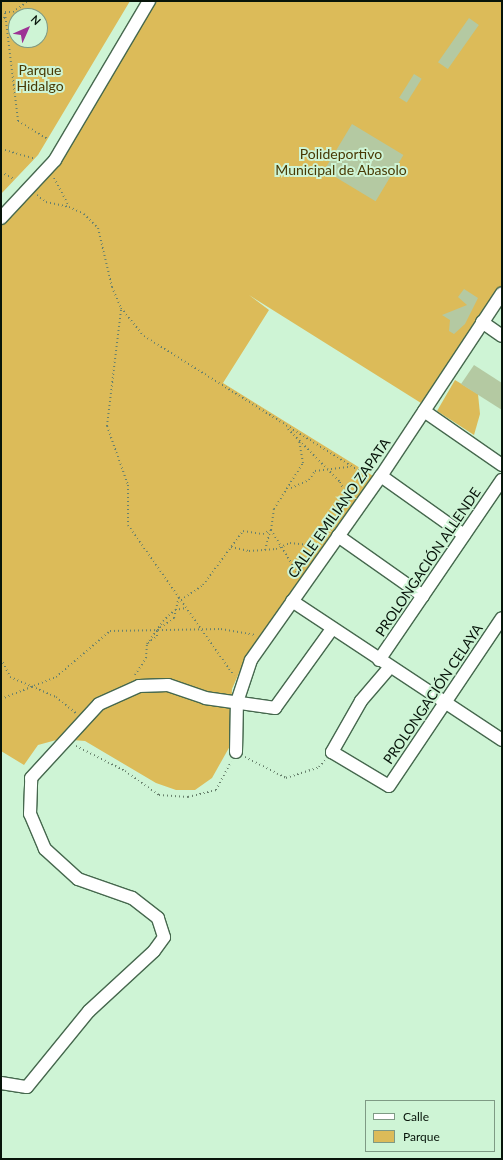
<!DOCTYPE html>
<html>
<head>
<meta charset="utf-8">
<style>
	body { margin:0 }
	#map { position:relative; width:503px; height:1160px; overflow:hidden; background:#cef4d5; font-family:Lato,sans-serif }
	div>[style] { position:absolute }
	.green>* { inset:0; background:#dcbb59 }
	.building>* { inset:0; background:#b4c9a2; transform-origin:0 0 }
	.path>* { height:2px; margin-top:-1px; transform-origin:0; background:repeating-linear-gradient(90deg,#68816d 0 1px,transparent 0 4px) }
	.roads { filter:drop-shadow(1px 0 #46684e) drop-shadow(-1px 0 #46684e) drop-shadow(0 1px #46684e) drop-shadow(0 -1px #46684e) }
	.minor>* { height:12px; margin:-6px; padding:0 6px; transform-origin:6px; border-radius:6px; background:#fff }
	span { translate:-50% -50%; white-space:nowrap; text-align:center; line-height:1.15; -webkit-text-stroke:4px #cef4d5; paint-order:stroke }
	.park-label { font-size:14px; color:#483904 }
	.street-label { font-size:14px; color:#07140a }
	.frame { position:absolute; inset:0; border:2px solid #07140a; pointer-events:none }
	.legend { position:absolute; left:365px; top:1100px; width:130px; height:52px; box-sizing:border-box; background:#cef4d5; border:1px solid #7e9a84; margin:0; padding:5px 7px; list-style:none; font-size:12px; color:#07140a }
	.legend li { display:flex; align-items:center; gap:8px; height:20px }
	.legend b { width:20px; border:1px solid #7e9a84 }
	.north { position:absolute; left:8px; top:8px; width:40px; height:40px; box-sizing:border-box; background:#cef4d5; border:1px solid #7e9a84; border-radius:50%; rotate:45deg; font-size:11px; font-weight:700; line-height:16px; text-align:center; color:#07140a }
	.north::after { content:''; display:block; margin:auto; width:14px; height:18px; background:#9d3395; clip-path:polygon(50% 0,100% 100%,50% 72%,0 100%) }
</style>
</head>
<body>
<div id="map">
	<div class="green">
		<i style="clip-path:polygon(evenodd,1px 1px,130px 1px,38px 155px,1px 194px,1px 1px,16px 16px,40px 16px,40px 40px,16px 40px,16px 16px)"></i>
		<i style="clip-path:polygon(157px 1px,502px 1px,502px 286px,421px 403px,249px 295px,269px 310px,223px 383px,373px 476px,245px 659px,232px 689px,230px 746px,212px 778px,195px 790px,176px 790px,156px 783px,85px 741px,60px 739px,38px 745px,24px 765px,1px 751px,1px 224px,59px 161px)"></i>
		<i style="clip-path:polygon(455px 380px,478px 394px,480px 414px,474px 435px,437px 411px)"></i>
	</div>
	<div class="building">
		<i style="left:469px;top:18px;width:12px;height:54px;rotate:35deg"></i>
		<i style="left:414px;top:74px;width:9px;height:28px;rotate:32deg"></i>
		<i style="left:352px;top:124px;width:60px;height:54px;rotate:31deg"></i>
		<i style="clip-path:polygon(464px 289px,478px 298px,465px 324px,454px 334px,449px 331px,450px 320px,442px 315px,467px 305px,458px 297px)"></i>
		<i style="clip-path:polygon(474px 365px,502px 383px,502px 410px,461px 384px)"></i>
	</div>
	<div class="path">
		<i style="left:1px;top:12px;width:12px"></i>
		<i style="left:13px;top:12px;width:19px;rotate:-36deg"></i>
		<i style="left:5px;top:13px;width:109px;rotate:83.1deg"></i>
		<i style="left:18px;top:121px;width:35px;rotate:31deg"></i>
		<i style="left:1px;top:21px;width:6px;rotate:-45deg"></i>
		<i style="left:1px;top:149px;width:35px;rotate:16deg"></i>
		<i style="left:1px;top:172px;width:15px;rotate:28deg"></i>
		<i style="left:54px;top:178px;width:32px;rotate:62deg"></i>
		<i style="left:37px;top:195px;width:11px;rotate:38deg"></i>
		<i style="left:46px;top:202px;width:24px;rotate:12deg"></i>
		<i style="left:69px;top:207px;width:17px;rotate:25deg"></i>
		<i style="left:84px;top:214px;width:20px;rotate:45deg"></i>
		<i style="left:98px;top:228px;width:61px;rotate:76.7deg"></i>
		<i style="left:112px;top:287px;width:23px;rotate:67deg"></i>
		<i style="left:121px;top:308px;width:36px;rotate:51deg"></i>
		<i style="left:144px;top:336px;width:263px;rotate:32.1deg"></i>
		<i style="left:121px;top:310px;width:117px;rotate:96.9deg"></i>
		<i style="left:107px;top:426px;width:63px;rotate:70.4deg"></i>
		<i style="left:128px;top:485px;width:40px;rotate:90deg"></i>
		<i style="left:128px;top:525px;width:184px;rotate:54.9deg"></i>
		<i style="left:288px;top:429px;width:74px;rotate:45.5deg"></i>
		<i style="left:340px;top:482px;width:21px;rotate:65deg"></i>
		<i style="left:291px;top:488px;width:20px;rotate:-24deg"></i>
		<i style="left:309px;top:480px;width:11px;rotate:-56deg"></i>
		<i style="left:315px;top:471px;width:35px;rotate:-7deg"></i>
		<i style="left:271px;top:530px;width:52px;rotate:58.5deg"></i>
		<i style="left:231px;top:547px;width:18px;rotate:13deg"></i>
		<i style="left:249px;top:551px;width:27px;rotate:-4deg"></i>
		<i style="left:276px;top:549px;width:15px;rotate:-23deg"></i>
		<i style="left:290px;top:543px;width:28px;rotate:6deg"></i>
		<i style="left:265px;top:550px;width:20px;rotate:-75deg"></i>
		<i style="left:181px;top:600px;width:27px;rotate:-34deg"></i>
		<i style="left:203px;top:585px;width:67px;rotate:-53.5deg"></i>
		<i style="left:243px;top:531px;width:20px;rotate:9deg"></i>
		<i style="left:263px;top:534px;width:9px;rotate:-27deg"></i>
		<i style="left:271px;top:530px;width:21px;rotate:-82deg"></i>
		<i style="left:274px;top:509px;width:54px;rotate:-57.8deg"></i>
		<i style="left:303px;top:463px;width:23px;rotate:-100deg"></i>
		<i style="left:148px;top:643px;width:11px;rotate:-38deg"></i>
		<i style="left:157px;top:636px;width:6px;rotate:-90deg"></i>
		<i style="left:157px;top:630px;width:21px;rotate:-35deg"></i>
		<i style="left:174px;top:618px;width:22px;rotate:-77deg"></i>
		<i style="left:1px;top:659px;width:20px;rotate:63deg"></i>
		<i style="left:10px;top:677px;width:50px;rotate:23.5deg"></i>
		<i style="left:56px;top:697px;width:26px;rotate:39deg"></i>
		<i style="left:135px;top:675px;width:20px;rotate:-57deg"></i>
		<i style="left:146px;top:658px;width:14px;rotate:-86deg"></i>
		<i style="left:147px;top:644px;width:28px;rotate:-55deg"></i>
		<i style="left:163px;top:621px;width:16px;rotate:-43deg"></i>
		<i style="left:175px;top:610px;width:11px;rotate:-10deg"></i>
		<i style="left:1px;top:699px;width:59px;rotate:-21.8deg"></i>
		<i style="left:56px;top:677px;width:71px;rotate:-40.4deg"></i>
		<i style="left:110px;top:631px;width:111px;rotate:-1deg"></i>
		<i style="left:221px;top:629px;width:35px;rotate:10deg"></i>
		<i style="left:76px;top:746px;width:55px;rotate:27deg"></i>
		<i style="left:125px;top:771px;width:42px;rotate:35.2deg"></i>
		<i style="left:159px;top:795px;width:29px;rotate:4deg"></i>
		<i style="left:188px;top:797px;width:29px;rotate:-14deg"></i>
		<i style="left:216px;top:790px;width:32px;rotate:-62deg"></i>
		<i style="left:245px;top:757px;width:46px;rotate:27.1deg"></i>
		<i style="left:286px;top:778px;width:35px;rotate:-18deg"></i>
		<i style="left:319px;top:767px;width:9px;rotate:-49deg"></i>
	</div>
	<div class="roads">
		<div class="minor">
			<i style="left:1px;top:218px;width:79px;rotate:-47deg"></i>
			<i style="left:55px;top:160px;width:185px;rotate:-59.4deg"></i>
			<i style="left:482px;top:322px;width:24px;rotate:35deg"></i>
			<i style="left:424px;top:411px;width:95px;rotate:34.7deg"></i>
			<i style="left:381px;top:476px;width:102px;rotate:35.4deg"></i>
			<i style="left:338px;top:536px;width:104px;rotate:35.2deg"></i>
			<i style="left:292px;top:601px;width:252px;rotate:33.5deg"></i>
			<i style="left:379px;top:660px;width:218px;rotate:-55.7deg"></i>
			<i style="left:390px;top:667px;width:45px;rotate:130.5deg"></i>
			<i style="left:361px;top:701px;width:59px;rotate:119.6deg"></i>
			<i style="left:332px;top:752px;width:66px;rotate:30.8deg"></i>
			<i style="left:389px;top:786px;width:202px;rotate:-56.1deg"></i>
			<i style="left:236px;top:752px;width:50px;rotate:-88.9deg"></i>
			<i style="left:237px;top:702px;width:44px;rotate:-71.6deg"></i>
			<i style="left:251px;top:660px;width:225px;rotate:-54.8deg"></i>
			<i style="left:381px;top:476px;width:219px;rotate:-56.5deg"></i>
			<i style="left:1px;top:1083px;width:26px;rotate:9deg"></i>
			<i style="left:27px;top:1087px;width:98px;rotate:-50.8deg"></i>
			<i style="left:89px;top:1011px;width:88px;rotate:-42.7deg"></i>
			<i style="left:154px;top:951px;width:17px;rotate:-54deg"></i>
			<i style="left:164px;top:937px;width:20px;rotate:-108deg"></i>
			<i style="left:158px;top:918px;width:33px;rotate:-142deg"></i>
			<i style="left:132px;top:898px;width:57px;rotate:-160.6deg"></i>
			<i style="left:78px;top:879px;width:45px;rotate:-137.7deg"></i>
			<i style="left:45px;top:849px;width:38px;rotate:-113deg"></i>
			<i style="left:30px;top:814px;width:36px;rotate:-88deg"></i>
			<i style="left:31px;top:778px;width:100px;rotate:-47.4deg"></i>
			<i style="left:99px;top:704px;width:44px;rotate:-24.2deg"></i>
			<i style="left:139px;top:686px;width:29px;rotate:-2deg"></i>
			<i style="left:168px;top:685px;width:39px;rotate:19deg"></i>
			<i style="left:205px;top:698px;width:71px;rotate:8.1deg"></i>
			<i style="left:275px;top:708px;width:97px;rotate:-54.2deg"></i>
		</div>
	</div>
	<div class="park-label">
		<span style="left:40px;top:78px">Parque<br>Hidalgo</span>
		<span style="left:341px;top:162px">Polideportivo<br>Municipal de Abasolo</span>
	</div>
	<div class="street-label">
		<span style="left:339px;top:508px;rotate:-55deg">CALLE EMILIANO ZAPATA</span>
		<span style="left:428px;top:562px;rotate:-56deg">PROLONGACIÓN ALLENDE</span>
		<span style="left:433px;top:694px;rotate:-56deg">PROLONGACIÓN CELAYA</span>
	</div>
	<div class="frame"></div>
	<ul class="legend">
	<li><b style="height:5px;background:#fff"></b>Calle</li>
	<li><b style="height:11px;background:#dcbb59"></b>Parque</li>
	</ul>
	<div class="north">N</div>
</div>
</body>
</html>
